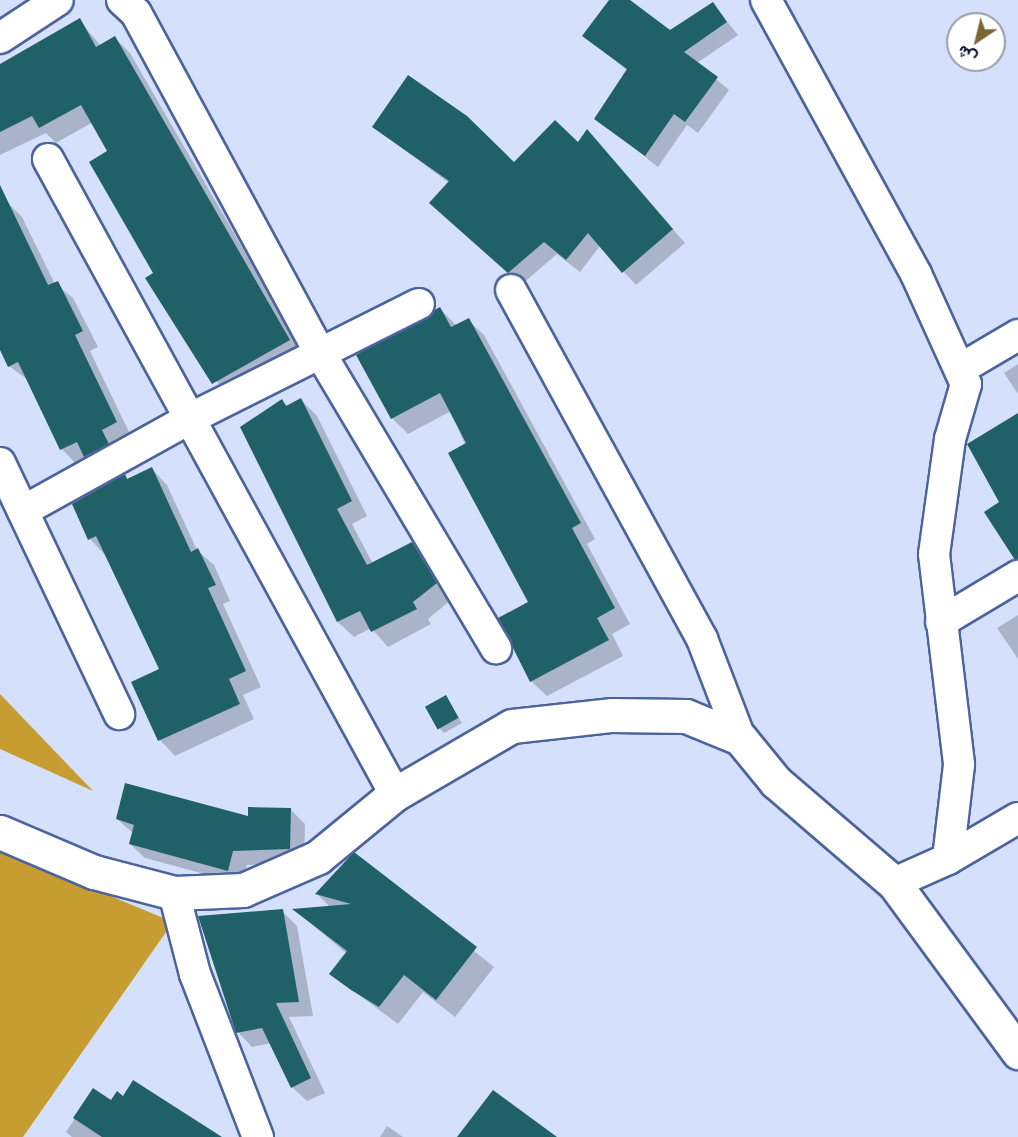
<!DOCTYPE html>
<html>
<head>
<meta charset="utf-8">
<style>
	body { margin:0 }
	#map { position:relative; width:1018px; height:1137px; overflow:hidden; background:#d5e1fc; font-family:"Archivo Narrow",Vazirmatn,sans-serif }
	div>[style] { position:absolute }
	.forest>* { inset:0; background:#c79d31 }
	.shadow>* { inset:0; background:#0003 }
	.building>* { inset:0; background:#206168; transform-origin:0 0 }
	.roads { filter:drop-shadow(2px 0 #4c639d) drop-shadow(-2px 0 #4c639d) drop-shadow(0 2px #4c639d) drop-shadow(0 -2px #4c639d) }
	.street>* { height:30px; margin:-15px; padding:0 15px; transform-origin:15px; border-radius:15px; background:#fff }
	.secondary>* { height:33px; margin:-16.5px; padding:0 16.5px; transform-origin:16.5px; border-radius:16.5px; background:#fff }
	span { translate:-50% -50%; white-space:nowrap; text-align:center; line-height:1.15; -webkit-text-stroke:6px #fff; paint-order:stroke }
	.north { position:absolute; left:946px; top:12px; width:60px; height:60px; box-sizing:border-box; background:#fff; border:2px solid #9b9da6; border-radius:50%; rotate:215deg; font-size:16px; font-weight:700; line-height:24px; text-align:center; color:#040920 }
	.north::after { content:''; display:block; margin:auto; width:21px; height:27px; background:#7b6636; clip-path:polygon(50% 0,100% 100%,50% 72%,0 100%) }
</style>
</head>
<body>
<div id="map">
	<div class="forest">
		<i style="clip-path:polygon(0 694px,93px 791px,0 749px)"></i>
		<i style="clip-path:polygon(0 850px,173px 922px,23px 1137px,0 1137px)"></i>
	</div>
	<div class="shadow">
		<i style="clip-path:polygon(610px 0,627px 0,670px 32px,713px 4px,738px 35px,697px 63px,729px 90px,698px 133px,687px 125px,658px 167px,596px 118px,628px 71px,584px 36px)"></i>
		<i style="clip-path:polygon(79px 20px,101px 46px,115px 38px,130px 53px,305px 356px,229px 399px,147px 278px,155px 274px,109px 151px,93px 122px,56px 143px,46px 133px,0 155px,0 75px)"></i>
		<i style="clip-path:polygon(374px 127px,514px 164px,578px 145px,587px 131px,685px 243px,636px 285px,600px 246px,580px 272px,557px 254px,521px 285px,443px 215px,449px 183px)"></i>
		<i style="clip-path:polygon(6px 201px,22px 217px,55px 284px,73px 298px,98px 347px,90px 351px,132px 438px,77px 465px,62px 449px,28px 380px,9px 366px,0 346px,0 202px)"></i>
		<i style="clip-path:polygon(440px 309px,457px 326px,468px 320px,484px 335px,595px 539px,587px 544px,630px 624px,612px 634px,623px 656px,547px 696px,531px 681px,530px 602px,451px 411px,408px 434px,392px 418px)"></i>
		<i style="clip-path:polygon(1018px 364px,1018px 394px,1004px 373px)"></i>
		<i style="clip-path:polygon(282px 400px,288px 407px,301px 400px,317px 416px,367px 516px,352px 524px,373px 564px,412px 543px,428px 559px,452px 599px,428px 619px,431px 624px,388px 647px,371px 628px,354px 637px,338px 622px,242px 428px)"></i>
		<i style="clip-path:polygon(152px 469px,167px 485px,197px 550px,214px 565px,230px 601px,223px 604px,261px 687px,243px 695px,254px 719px,175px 756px,160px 740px,161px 670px,105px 555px,90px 539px,125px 476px,128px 480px)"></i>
		<i style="clip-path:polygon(1018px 615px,1018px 659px,997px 628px)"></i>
		<i style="clip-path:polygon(446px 697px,462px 723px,444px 733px,439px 728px)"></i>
		<i style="clip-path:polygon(291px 810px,305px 824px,304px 863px,247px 865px,242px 884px,145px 858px,130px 844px,133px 833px,117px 819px,249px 818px)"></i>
		<i style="clip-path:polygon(354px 854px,494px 967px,455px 1017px,423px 992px,398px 1024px,331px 974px,347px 954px,295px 910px,330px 907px,317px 894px)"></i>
		<i style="clip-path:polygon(282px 911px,297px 926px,313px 1016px,289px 1017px,325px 1093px,307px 1101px,292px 1087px,271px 1043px,252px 1047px,238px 1032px)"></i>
		<i style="clip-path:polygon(93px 1090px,111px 1102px,213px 1137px,72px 1137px,66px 1132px)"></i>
		<i style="clip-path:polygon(387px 1126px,403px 1137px,380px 1137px)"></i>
	</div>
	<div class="building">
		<i style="clip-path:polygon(609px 0,630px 0,670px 30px,713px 2px,727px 22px,684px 52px,718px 77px,685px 122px,674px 114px,645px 156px,594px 119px,627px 69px,582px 36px)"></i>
		<i style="clip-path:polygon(80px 18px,96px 47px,115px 36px,290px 340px,212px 384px,145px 278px,153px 273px,89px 162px,107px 151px,81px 105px,39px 128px,32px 116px,0 132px,0 64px)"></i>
		<i style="clip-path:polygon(408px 75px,467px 116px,514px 162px,555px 120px,578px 142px,587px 129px,673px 229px,622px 273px,588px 233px,566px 260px,544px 242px,508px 273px,429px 203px,449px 181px,372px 127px)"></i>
		<i style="clip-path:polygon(0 185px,48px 285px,58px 281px,83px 331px,75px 335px,117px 422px,102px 430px,109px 444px,84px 457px,77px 442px,60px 450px,18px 362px,8px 367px,0 350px)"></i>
		<i style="clip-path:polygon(440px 307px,451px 327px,469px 318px,581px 523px,572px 528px,615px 608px,597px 618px,609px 640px,530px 682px,498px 618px,528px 602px,448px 453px,466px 443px,440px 393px,391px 419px,356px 355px)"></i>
		<i style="clip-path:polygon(301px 398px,352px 501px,337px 509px,367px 565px,412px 542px,437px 583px,413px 602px,417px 609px,371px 632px,360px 611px,337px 622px,240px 427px,282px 399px,286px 406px)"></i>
		<i style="clip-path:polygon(1018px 413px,1018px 559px,1015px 560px,984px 512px,999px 502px,967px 444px)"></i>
		<i style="clip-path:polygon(152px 467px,191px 552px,198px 548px,216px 585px,208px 588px,246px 671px,229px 679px,240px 704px,158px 741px,131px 682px,159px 669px,96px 536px,88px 540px,72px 504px,125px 474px,127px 479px)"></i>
		<i style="left:446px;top:695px;width:26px;height:24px;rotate:61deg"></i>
		<i style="clip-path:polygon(125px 783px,248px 816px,248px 807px,291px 808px,290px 849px,233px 851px,228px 871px,129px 844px,134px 825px,116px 819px)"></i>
		<i style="clip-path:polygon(354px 852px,477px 947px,436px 1000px,404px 975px,379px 1007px,351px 990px,329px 974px,347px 951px,292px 909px,351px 904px,315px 894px)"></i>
		<i style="clip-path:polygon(283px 909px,299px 1002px,276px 1003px,311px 1078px,291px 1088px,262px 1028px,236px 1033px,198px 916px)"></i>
		<i style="clip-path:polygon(133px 1080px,222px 1137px,102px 1137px,73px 1118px,93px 1088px,111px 1100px,117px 1091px,123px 1096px)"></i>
		<i style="clip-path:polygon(493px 1090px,557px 1137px,457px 1137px)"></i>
	</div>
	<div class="roads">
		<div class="street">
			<i style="left:122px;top:0;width:19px;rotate:43deg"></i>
			<i style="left:136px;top:13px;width:387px;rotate:61.6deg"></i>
			<i style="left:320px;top:353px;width:344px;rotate:59.2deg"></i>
			<i style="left:766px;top:0;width:312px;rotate:61.3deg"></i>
			<i style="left:916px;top:274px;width:121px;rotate:65.6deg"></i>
			<i style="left:966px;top:384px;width:57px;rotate:106.2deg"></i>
			<i style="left:950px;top:439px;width:116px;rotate:97.9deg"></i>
			<i style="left:934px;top:554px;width:212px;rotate:83.2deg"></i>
			<i style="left:959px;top:765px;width:95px;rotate:96.7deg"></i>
			<i style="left:948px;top:859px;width:59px;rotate:156deg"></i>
			<i style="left:0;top:38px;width:69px;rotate:-33.2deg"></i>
			<i style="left:48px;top:159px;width:724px;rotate:61.35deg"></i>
			<i style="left:511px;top:290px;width:398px;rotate:61.3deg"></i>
			<i style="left:702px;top:639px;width:106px;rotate:69deg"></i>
			<i style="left:962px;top:368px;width:65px;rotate:-30.5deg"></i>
			<i style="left:0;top:463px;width:278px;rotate:64.6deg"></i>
			<i style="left:23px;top:511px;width:190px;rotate:-29deg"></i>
			<i style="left:189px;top:419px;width:257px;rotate:-26.6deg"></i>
			<i style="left:941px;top:622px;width:90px;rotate:-30.9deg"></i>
			<i style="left:948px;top:859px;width:81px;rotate:-30.4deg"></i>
			<i style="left:174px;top:893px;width:84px;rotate:75.5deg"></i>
			<i style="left:195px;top:974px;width:175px;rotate:68.9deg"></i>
		</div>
		<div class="secondary">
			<i style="left:0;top:832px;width:102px;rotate:23.1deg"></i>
			<i style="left:94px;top:872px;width:83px;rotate:14.7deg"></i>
			<i style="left:174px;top:893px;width:69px;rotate:-2.5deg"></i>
			<i style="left:243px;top:890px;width:82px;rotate:-23.7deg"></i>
			<i style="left:318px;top:857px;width:99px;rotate:-39.3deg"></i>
			<i style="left:395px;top:794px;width:135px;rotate:-30.2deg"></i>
			<i style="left:512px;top:726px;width:101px;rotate:-6.3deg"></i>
			<i style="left:612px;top:715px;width:74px;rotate:0.8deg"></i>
			<i style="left:686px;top:716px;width:58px;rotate:22.2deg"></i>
			<i style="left:740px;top:738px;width:57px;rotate:50.7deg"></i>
			<i style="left:776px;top:782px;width:155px;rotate:40.6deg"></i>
			<i style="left:894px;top:883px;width:210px;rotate:53.7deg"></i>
		</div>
	</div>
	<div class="north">ش</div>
</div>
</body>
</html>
